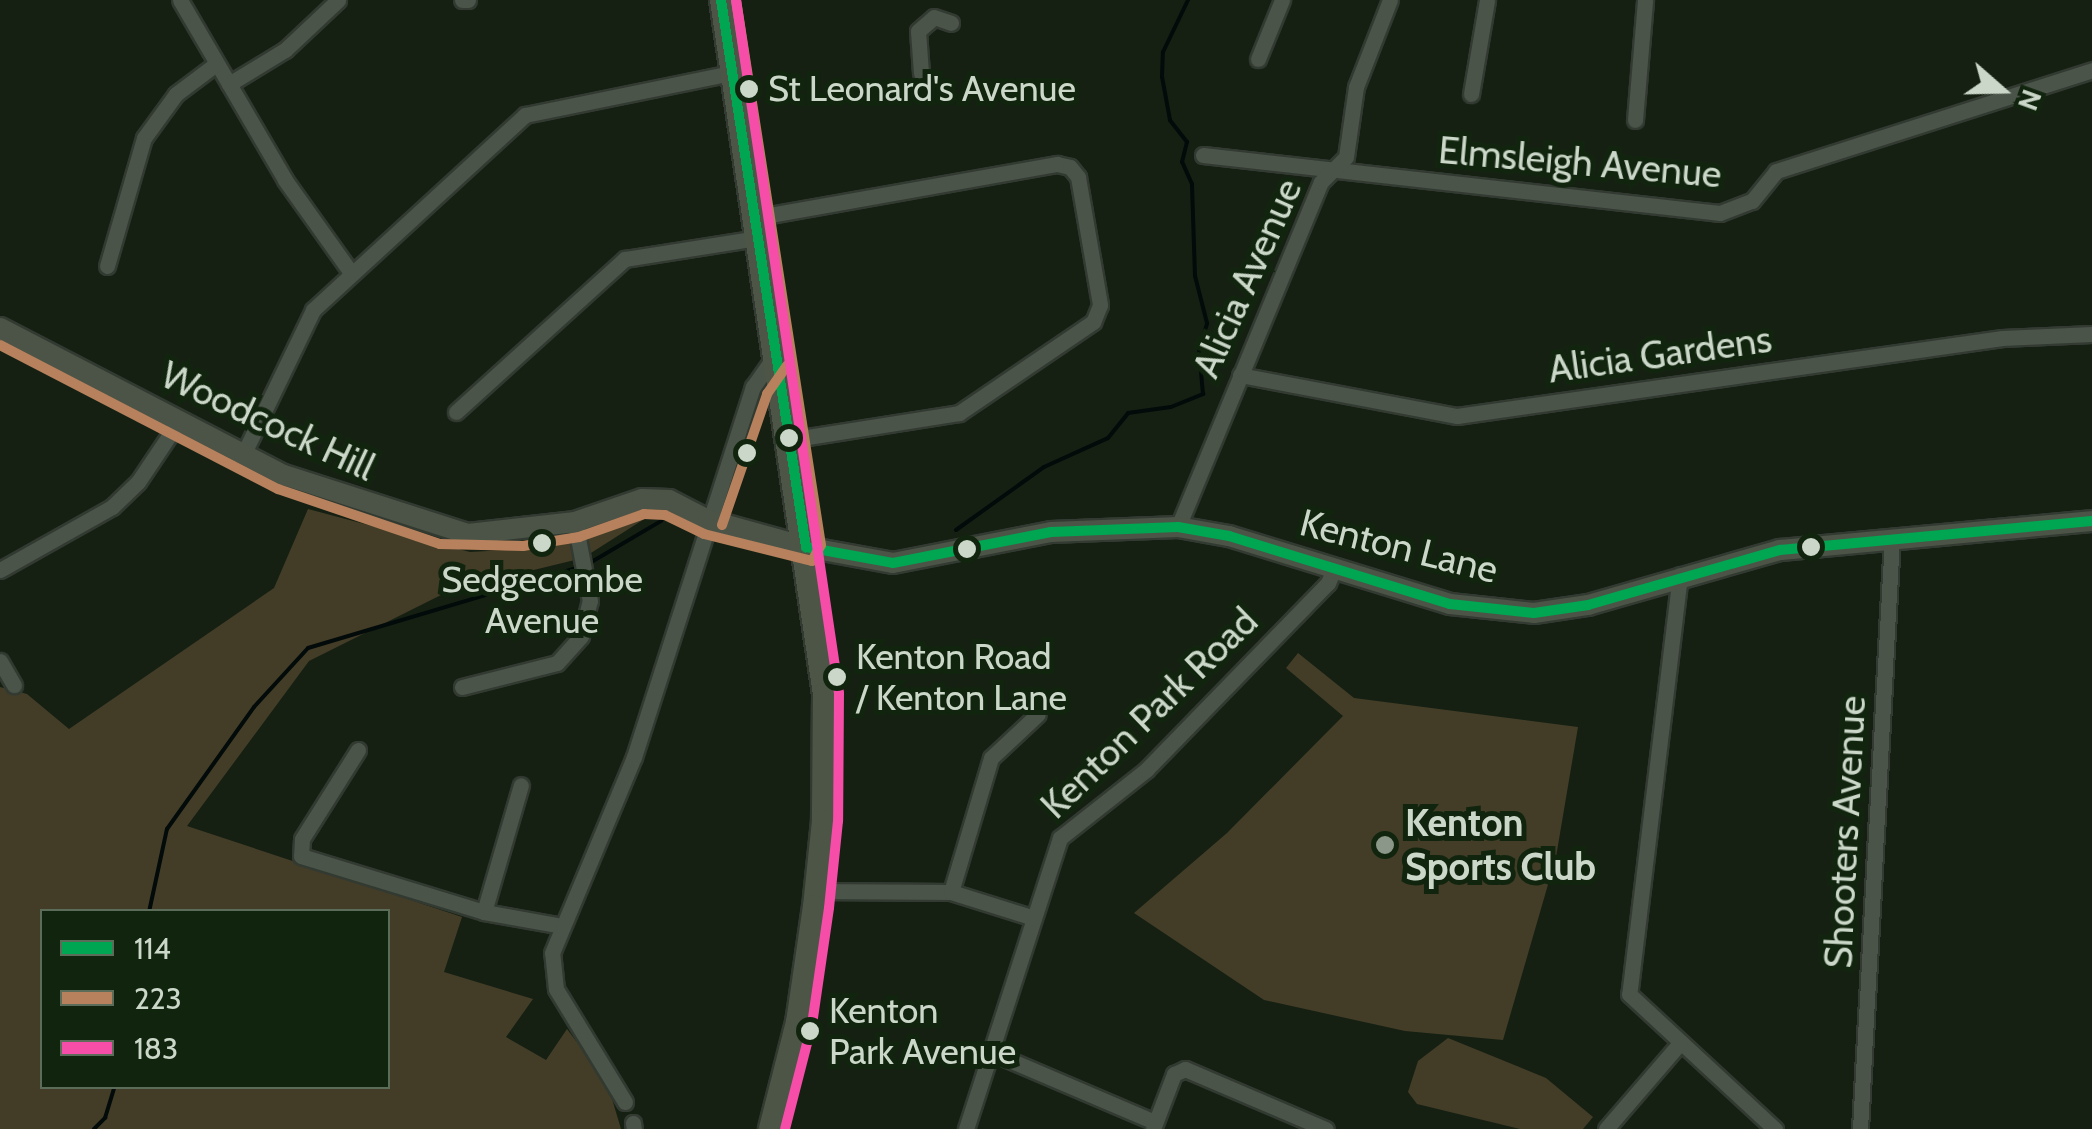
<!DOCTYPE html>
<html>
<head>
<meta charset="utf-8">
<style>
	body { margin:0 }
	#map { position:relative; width:2092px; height:1129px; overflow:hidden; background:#152013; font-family:Cabin,sans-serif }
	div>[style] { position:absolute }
	.green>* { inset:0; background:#433d27 }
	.stream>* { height:4px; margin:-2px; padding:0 2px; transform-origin:2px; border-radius:2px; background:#020b0a }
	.roads { filter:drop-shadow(2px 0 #323a31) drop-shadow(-2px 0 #323a31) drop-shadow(0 2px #323a31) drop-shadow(0 -2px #323a31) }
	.street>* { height:15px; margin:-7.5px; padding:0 7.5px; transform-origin:7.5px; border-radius:7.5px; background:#4b5449 }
	.secondary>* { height:20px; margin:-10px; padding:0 10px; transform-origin:10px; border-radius:10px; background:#4c5447 }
	.primary>* { height:22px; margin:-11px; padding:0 11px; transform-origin:11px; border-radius:11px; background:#4d5546 }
	.bus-1>* { height:10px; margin:-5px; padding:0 5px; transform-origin:5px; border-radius:5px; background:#00a651 }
	.bus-2>* { height:10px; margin:-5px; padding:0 5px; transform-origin:5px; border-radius:5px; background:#b6815c }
	.bus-3>* { height:10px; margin:-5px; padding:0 5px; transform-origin:5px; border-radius:5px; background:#f54da8 }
	.dots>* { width:28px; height:28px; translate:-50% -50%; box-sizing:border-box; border:5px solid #11250e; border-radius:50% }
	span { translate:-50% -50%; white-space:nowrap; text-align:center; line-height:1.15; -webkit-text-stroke:10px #11250e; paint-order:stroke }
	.bus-label { font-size:36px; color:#cbd8c9 }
	.left { translate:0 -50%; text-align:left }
	.street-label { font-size:38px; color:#cbd8c9 }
	.poi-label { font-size:38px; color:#cbd8c9; font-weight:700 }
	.legend { position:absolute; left:40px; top:909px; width:350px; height:180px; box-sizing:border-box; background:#11250e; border:2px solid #5b6d59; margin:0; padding:12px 18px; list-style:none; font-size:30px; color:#cbd8c9 }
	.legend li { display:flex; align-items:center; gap:20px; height:50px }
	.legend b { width:50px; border:2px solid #5b6d59 }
	.north { position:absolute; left:1952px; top:40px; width:100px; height:100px; -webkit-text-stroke:8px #11250e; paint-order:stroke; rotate:110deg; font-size:28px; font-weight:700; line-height:40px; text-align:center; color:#cbd8c9 }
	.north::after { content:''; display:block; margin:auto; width:35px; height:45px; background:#cbd8c9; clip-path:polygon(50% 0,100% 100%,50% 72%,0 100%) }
</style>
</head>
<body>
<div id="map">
	<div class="green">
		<i style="clip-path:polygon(evenodd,308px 509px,470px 552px,524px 549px,649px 516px,583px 558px,451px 590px,309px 661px,187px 826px,462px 917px,444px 972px,533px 999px,506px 1037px,546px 1060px,567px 1029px,607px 1082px,621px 1129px,0 1129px,0 687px,27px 694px,69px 729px,274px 588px,308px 509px,42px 912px,388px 912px,388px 1086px,42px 1086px,42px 912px)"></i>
		<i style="clip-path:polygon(1298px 653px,1354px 698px,1578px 727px,1556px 857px,1503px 1040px,1405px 1031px,1264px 1000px,1134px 913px,1227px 833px,1343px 716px,1286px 668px)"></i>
		<i style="clip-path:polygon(1448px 1038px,1546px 1078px,1593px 1117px,1583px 1129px,1520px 1129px,1417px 1104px,1408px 1092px,1418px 1061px)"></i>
	</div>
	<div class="stream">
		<i style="left:956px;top:530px;width:108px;rotate:-35.6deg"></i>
		<i style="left:1044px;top:467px;width:70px;rotate:-24.4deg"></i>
		<i style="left:1108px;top:438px;width:32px;rotate:-51deg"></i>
		<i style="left:1128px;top:413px;width:43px;rotate:-7.9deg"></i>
		<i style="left:1171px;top:407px;width:35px;rotate:-22deg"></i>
		<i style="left:1203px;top:394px;width:44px;rotate:-95.2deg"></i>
		<i style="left:1199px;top:350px;width:28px;rotate:-73deg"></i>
		<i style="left:1207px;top:323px;width:49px;rotate:-104.3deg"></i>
		<i style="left:1195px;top:276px;width:92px;rotate:-91.9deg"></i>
		<i style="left:1192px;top:184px;width:24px;rotate:-114deg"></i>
		<i style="left:1182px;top:162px;width:21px;rotate:-76deg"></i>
		<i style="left:1187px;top:142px;width:28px;rotate:-128deg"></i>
		<i style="left:1170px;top:120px;width:44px;rotate:-100.5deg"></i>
		<i style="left:1162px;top:77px;width:25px;rotate:-88deg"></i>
		<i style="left:1163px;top:52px;width:58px;rotate:-64.3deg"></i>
		<i style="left:588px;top:564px;width:85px;rotate:-30.5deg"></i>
		<i style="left:149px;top:912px;width:85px;rotate:-77.8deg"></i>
		<i style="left:167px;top:829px;width:150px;rotate:-54.5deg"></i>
		<i style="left:254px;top:707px;width:80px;rotate:-47.5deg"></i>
		<i style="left:308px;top:648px;width:283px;rotate:-16.6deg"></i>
		<i style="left:94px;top:1129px;width:16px;rotate:-45deg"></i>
		<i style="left:105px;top:1118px;width:34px;rotate:-73deg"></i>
	</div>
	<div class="roads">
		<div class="street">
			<i style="left:180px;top:0;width:208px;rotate:59.7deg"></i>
			<i style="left:285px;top:180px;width:112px;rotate:54.5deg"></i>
			<i style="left:462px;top:0;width:6px"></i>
			<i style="left:1258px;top:59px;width:64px;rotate:-67.9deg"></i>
			<i style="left:921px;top:73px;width:42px;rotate:-94.1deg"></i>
			<i style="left:918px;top:31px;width:21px;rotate:-41deg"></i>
			<i style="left:934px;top:17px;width:18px;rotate:19deg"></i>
			<i style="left:229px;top:84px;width:66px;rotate:-31.3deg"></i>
			<i style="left:285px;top:50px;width:73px;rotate:-43.3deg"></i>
			<i style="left:1471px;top:94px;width:95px;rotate:-80.3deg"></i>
			<i style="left:1635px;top:120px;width:120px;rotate:-85.2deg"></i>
			<i style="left:1203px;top:155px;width:520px;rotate:6.4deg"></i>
			<i style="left:1720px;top:213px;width:34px;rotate:-21deg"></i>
			<i style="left:1752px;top:201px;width:38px;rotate:-51deg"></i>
			<i style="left:1776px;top:171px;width:332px;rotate:-17.7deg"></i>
			<i style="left:753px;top:218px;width:309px;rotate:-10.1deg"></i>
			<i style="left:1057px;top:164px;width:13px;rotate:13deg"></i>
			<i style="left:1070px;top:167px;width:13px;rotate:51deg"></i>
			<i style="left:1078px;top:177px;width:130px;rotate:80.2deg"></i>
			<i style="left:1100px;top:305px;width:18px;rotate:112deg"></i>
			<i style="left:1093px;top:322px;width:162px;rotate:145.8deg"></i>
			<i style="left:959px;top:413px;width:173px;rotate:171deg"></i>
			<i style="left:107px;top:266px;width:133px;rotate:-73.9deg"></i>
			<i style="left:144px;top:138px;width:54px;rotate:-54deg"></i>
			<i style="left:176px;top:94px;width:50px;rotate:-36.9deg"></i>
			<i style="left:1240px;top:375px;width:221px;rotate:10.7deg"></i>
			<i style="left:1457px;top:416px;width:551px;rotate:-8.14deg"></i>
			<i style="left:2002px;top:338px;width:90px;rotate:-2.5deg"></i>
			<i style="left:456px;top:412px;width:228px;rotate:-42.2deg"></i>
			<i style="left:625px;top:259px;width:134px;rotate:-9deg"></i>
			<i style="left:243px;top:455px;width:161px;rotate:-64.2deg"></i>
			<i style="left:313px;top:310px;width:288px;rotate:-42.6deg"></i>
			<i style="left:525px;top:115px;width:211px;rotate:-11.5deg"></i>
			<i style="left:1178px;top:527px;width:373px;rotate:-67.5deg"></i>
			<i style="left:1321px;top:182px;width:35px;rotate:-45deg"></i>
			<i style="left:1346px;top:157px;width:71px;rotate:-81.9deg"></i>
			<i style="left:1356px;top:87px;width:93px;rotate:-68.7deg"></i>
			<i style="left:0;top:570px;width:129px;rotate:-29.4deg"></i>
			<i style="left:112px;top:507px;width:36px;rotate:-44deg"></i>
			<i style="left:138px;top:482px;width:73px;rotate:-56.1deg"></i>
			<i style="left:1680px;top:575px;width:422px;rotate:96.9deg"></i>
			<i style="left:1629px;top:994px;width:199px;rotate:42.8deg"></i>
			<i style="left:0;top:661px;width:28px;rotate:60deg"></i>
			<i style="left:462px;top:687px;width:98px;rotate:-14.2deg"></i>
			<i style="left:557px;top:663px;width:36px;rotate:-48deg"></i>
			<i style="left:581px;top:636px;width:36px;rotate:-76deg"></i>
			<i style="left:590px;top:601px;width:80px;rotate:-100.8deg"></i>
			<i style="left:358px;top:750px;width:105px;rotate:122.2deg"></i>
			<i style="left:302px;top:839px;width:17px;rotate:93deg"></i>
			<i style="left:301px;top:856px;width:191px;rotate:17deg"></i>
			<i style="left:484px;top:912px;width:79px;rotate:10.2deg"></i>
			<i style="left:816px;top:891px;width:135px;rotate:0.4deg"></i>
			<i style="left:951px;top:892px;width:87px;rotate:17.4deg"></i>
			<i style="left:951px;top:892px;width:140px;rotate:-73.4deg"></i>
			<i style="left:991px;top:758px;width:64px;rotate:-43.1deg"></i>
			<i style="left:484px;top:912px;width:132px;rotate:-73.8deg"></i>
			<i style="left:993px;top:1053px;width:176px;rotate:23.1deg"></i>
			<i style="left:625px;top:1102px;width:132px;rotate:-121.4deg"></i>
			<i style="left:556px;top:989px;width:36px;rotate:-96deg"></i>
			<i style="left:552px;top:953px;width:212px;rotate:-67.3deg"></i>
			<i style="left:634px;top:757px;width:389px;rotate:-72.2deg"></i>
			<i style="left:753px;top:387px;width:38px;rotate:-55deg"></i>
			<i style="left:633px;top:1123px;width:6px;rotate:81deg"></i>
			<i style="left:966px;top:1129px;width:306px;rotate:-72.1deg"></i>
			<i style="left:1060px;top:838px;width:110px;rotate:-38.3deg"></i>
			<i style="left:1146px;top:770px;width:261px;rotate:-45.8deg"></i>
			<i style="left:1328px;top:583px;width:15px;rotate:-67deg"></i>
			<i style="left:1153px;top:1129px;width:59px;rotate:-69.1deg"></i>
			<i style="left:1174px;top:1074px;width:12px;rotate:-24deg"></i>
			<i style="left:1185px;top:1069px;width:153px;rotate:23.1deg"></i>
			<i style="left:1606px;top:1129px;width:113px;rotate:-49.3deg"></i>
			<i style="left:1860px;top:1129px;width:591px;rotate:-86.9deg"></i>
		</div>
		<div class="secondary">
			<i style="left:0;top:328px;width:320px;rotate:27.4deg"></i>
			<i style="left:284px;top:475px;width:193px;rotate:17.8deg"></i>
			<i style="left:468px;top:534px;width:108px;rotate:-6.4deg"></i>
			<i style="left:575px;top:522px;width:71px;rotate:-18.9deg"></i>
			<i style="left:642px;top:499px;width:27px;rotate:2deg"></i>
			<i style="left:669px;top:500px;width:44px;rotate:27.1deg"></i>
			<i style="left:708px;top:520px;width:102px;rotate:15.4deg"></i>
			<i style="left:806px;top:547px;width:88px;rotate:10.4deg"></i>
			<i style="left:893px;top:563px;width:161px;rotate:-11.1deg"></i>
			<i style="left:1051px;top:532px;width:127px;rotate:-2.3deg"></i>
			<i style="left:1178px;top:527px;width:52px;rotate:10deg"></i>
			<i style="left:1229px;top:536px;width:231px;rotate:17.1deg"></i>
			<i style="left:1450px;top:604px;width:84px;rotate:6.1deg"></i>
			<i style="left:1534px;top:613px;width:55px;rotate:-8.4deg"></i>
			<i style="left:1588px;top:605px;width:200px;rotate:-16deg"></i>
			<i style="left:1780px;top:550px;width:313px;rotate:-5.3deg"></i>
		</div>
		<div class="primary">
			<i style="left:721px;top:0;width:702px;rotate:81.56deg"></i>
			<i style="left:824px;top:694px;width:127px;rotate:90.5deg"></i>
			<i style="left:823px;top:821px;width:85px;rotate:96deg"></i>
			<i style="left:814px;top:906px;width:117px;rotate:98.3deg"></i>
			<i style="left:797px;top:1022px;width:110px;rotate:104.2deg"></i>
		</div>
	</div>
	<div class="bus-1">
		<i style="left:721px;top:0;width:554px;rotate:81.17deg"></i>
		<i style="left:806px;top:547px;width:88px;rotate:10.4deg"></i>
		<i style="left:893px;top:563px;width:161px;rotate:-11.1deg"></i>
		<i style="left:1051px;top:532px;width:127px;rotate:-2.3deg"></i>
		<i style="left:1178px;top:527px;width:52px;rotate:10deg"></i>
		<i style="left:1229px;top:536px;width:231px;rotate:17.1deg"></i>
		<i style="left:1450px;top:604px;width:84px;rotate:6.1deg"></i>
		<i style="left:1534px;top:613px;width:55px;rotate:-8.4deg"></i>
		<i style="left:1588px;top:605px;width:200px;rotate:-16deg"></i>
		<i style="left:1780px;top:550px;width:313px;rotate:-5.3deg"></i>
	</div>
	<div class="bus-2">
		<i style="left:0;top:345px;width:313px;rotate:27.4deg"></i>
		<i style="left:278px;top:489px;width:171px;rotate:18.8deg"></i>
		<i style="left:440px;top:544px;width:83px;rotate:1.4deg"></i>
		<i style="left:523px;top:546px;width:57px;rotate:-9.1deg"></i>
		<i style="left:579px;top:537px;width:69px;rotate:-19.5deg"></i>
		<i style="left:644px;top:514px;width:21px;rotate:3deg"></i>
		<i style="left:665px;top:515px;width:43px;rotate:26deg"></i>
		<i style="left:704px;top:534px;width:111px;rotate:14deg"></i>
		<i style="left:812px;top:561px;width:18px;rotate:-61deg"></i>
		<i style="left:821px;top:545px;width:552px;rotate:-98.86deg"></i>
		<i style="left:722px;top:525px;width:139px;rotate:-71deg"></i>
		<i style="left:767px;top:394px;width:35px;rotate:-55deg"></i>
	</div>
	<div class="bus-3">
		<i style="left:736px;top:0;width:701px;rotate:81.55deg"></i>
		<i style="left:839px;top:693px;width:128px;rotate:90.4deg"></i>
		<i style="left:838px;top:821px;width:87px;rotate:95.9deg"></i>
		<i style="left:829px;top:908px;width:117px;rotate:98.3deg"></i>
		<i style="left:812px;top:1024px;width:108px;rotate:104.4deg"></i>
	</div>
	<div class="dots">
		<i style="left:749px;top:89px;background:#cbd8c9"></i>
		<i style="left:789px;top:438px;background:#cbd8c9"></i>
		<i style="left:747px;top:453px;background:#cbd8c9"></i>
		<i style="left:542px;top:543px;background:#cbd8c9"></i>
		<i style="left:1811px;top:547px;background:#cbd8c9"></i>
		<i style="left:967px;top:549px;background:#cbd8c9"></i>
		<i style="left:837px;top:677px;background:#cbd8c9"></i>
		<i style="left:1385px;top:845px;background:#8b9889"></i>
		<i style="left:810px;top:1031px;background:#cbd8c9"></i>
	</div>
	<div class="bus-label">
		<span class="left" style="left:768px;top:89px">St Leonard's Avenue</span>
		<span style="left:542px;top:600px">Sedgecombe<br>Avenue</span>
		<span class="left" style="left:856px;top:677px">Kenton Road<br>/ Kenton Lane</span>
		<span class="left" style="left:829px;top:1031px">Kenton<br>Park Avenue</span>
	</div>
	<div class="street-label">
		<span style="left:1580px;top:162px;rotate:5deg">Elmsleigh Avenue</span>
		<span style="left:1247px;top:278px;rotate:-66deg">Alicia Avenue</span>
		<span style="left:1660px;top:354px;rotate:-8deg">Alicia Gardens</span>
		<span style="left:268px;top:421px;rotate:25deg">Woodcock Hill</span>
		<span style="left:1399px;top:546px;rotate:14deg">Kenton Lane</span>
		<span style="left:1149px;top:713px;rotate:-44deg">Kenton Park Road</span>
		<span style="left:1845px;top:832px;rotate:-87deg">Shooters Avenue</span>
	</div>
	<div class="poi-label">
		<span class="left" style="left:1405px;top:845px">Kenton<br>Sports Club</span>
	</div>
	<ul class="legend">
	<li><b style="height:12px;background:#00a651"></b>114</li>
	<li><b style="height:12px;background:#b6815c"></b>223</li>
	<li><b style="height:12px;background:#f54da8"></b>183</li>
	</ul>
	<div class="north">N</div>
</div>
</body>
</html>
